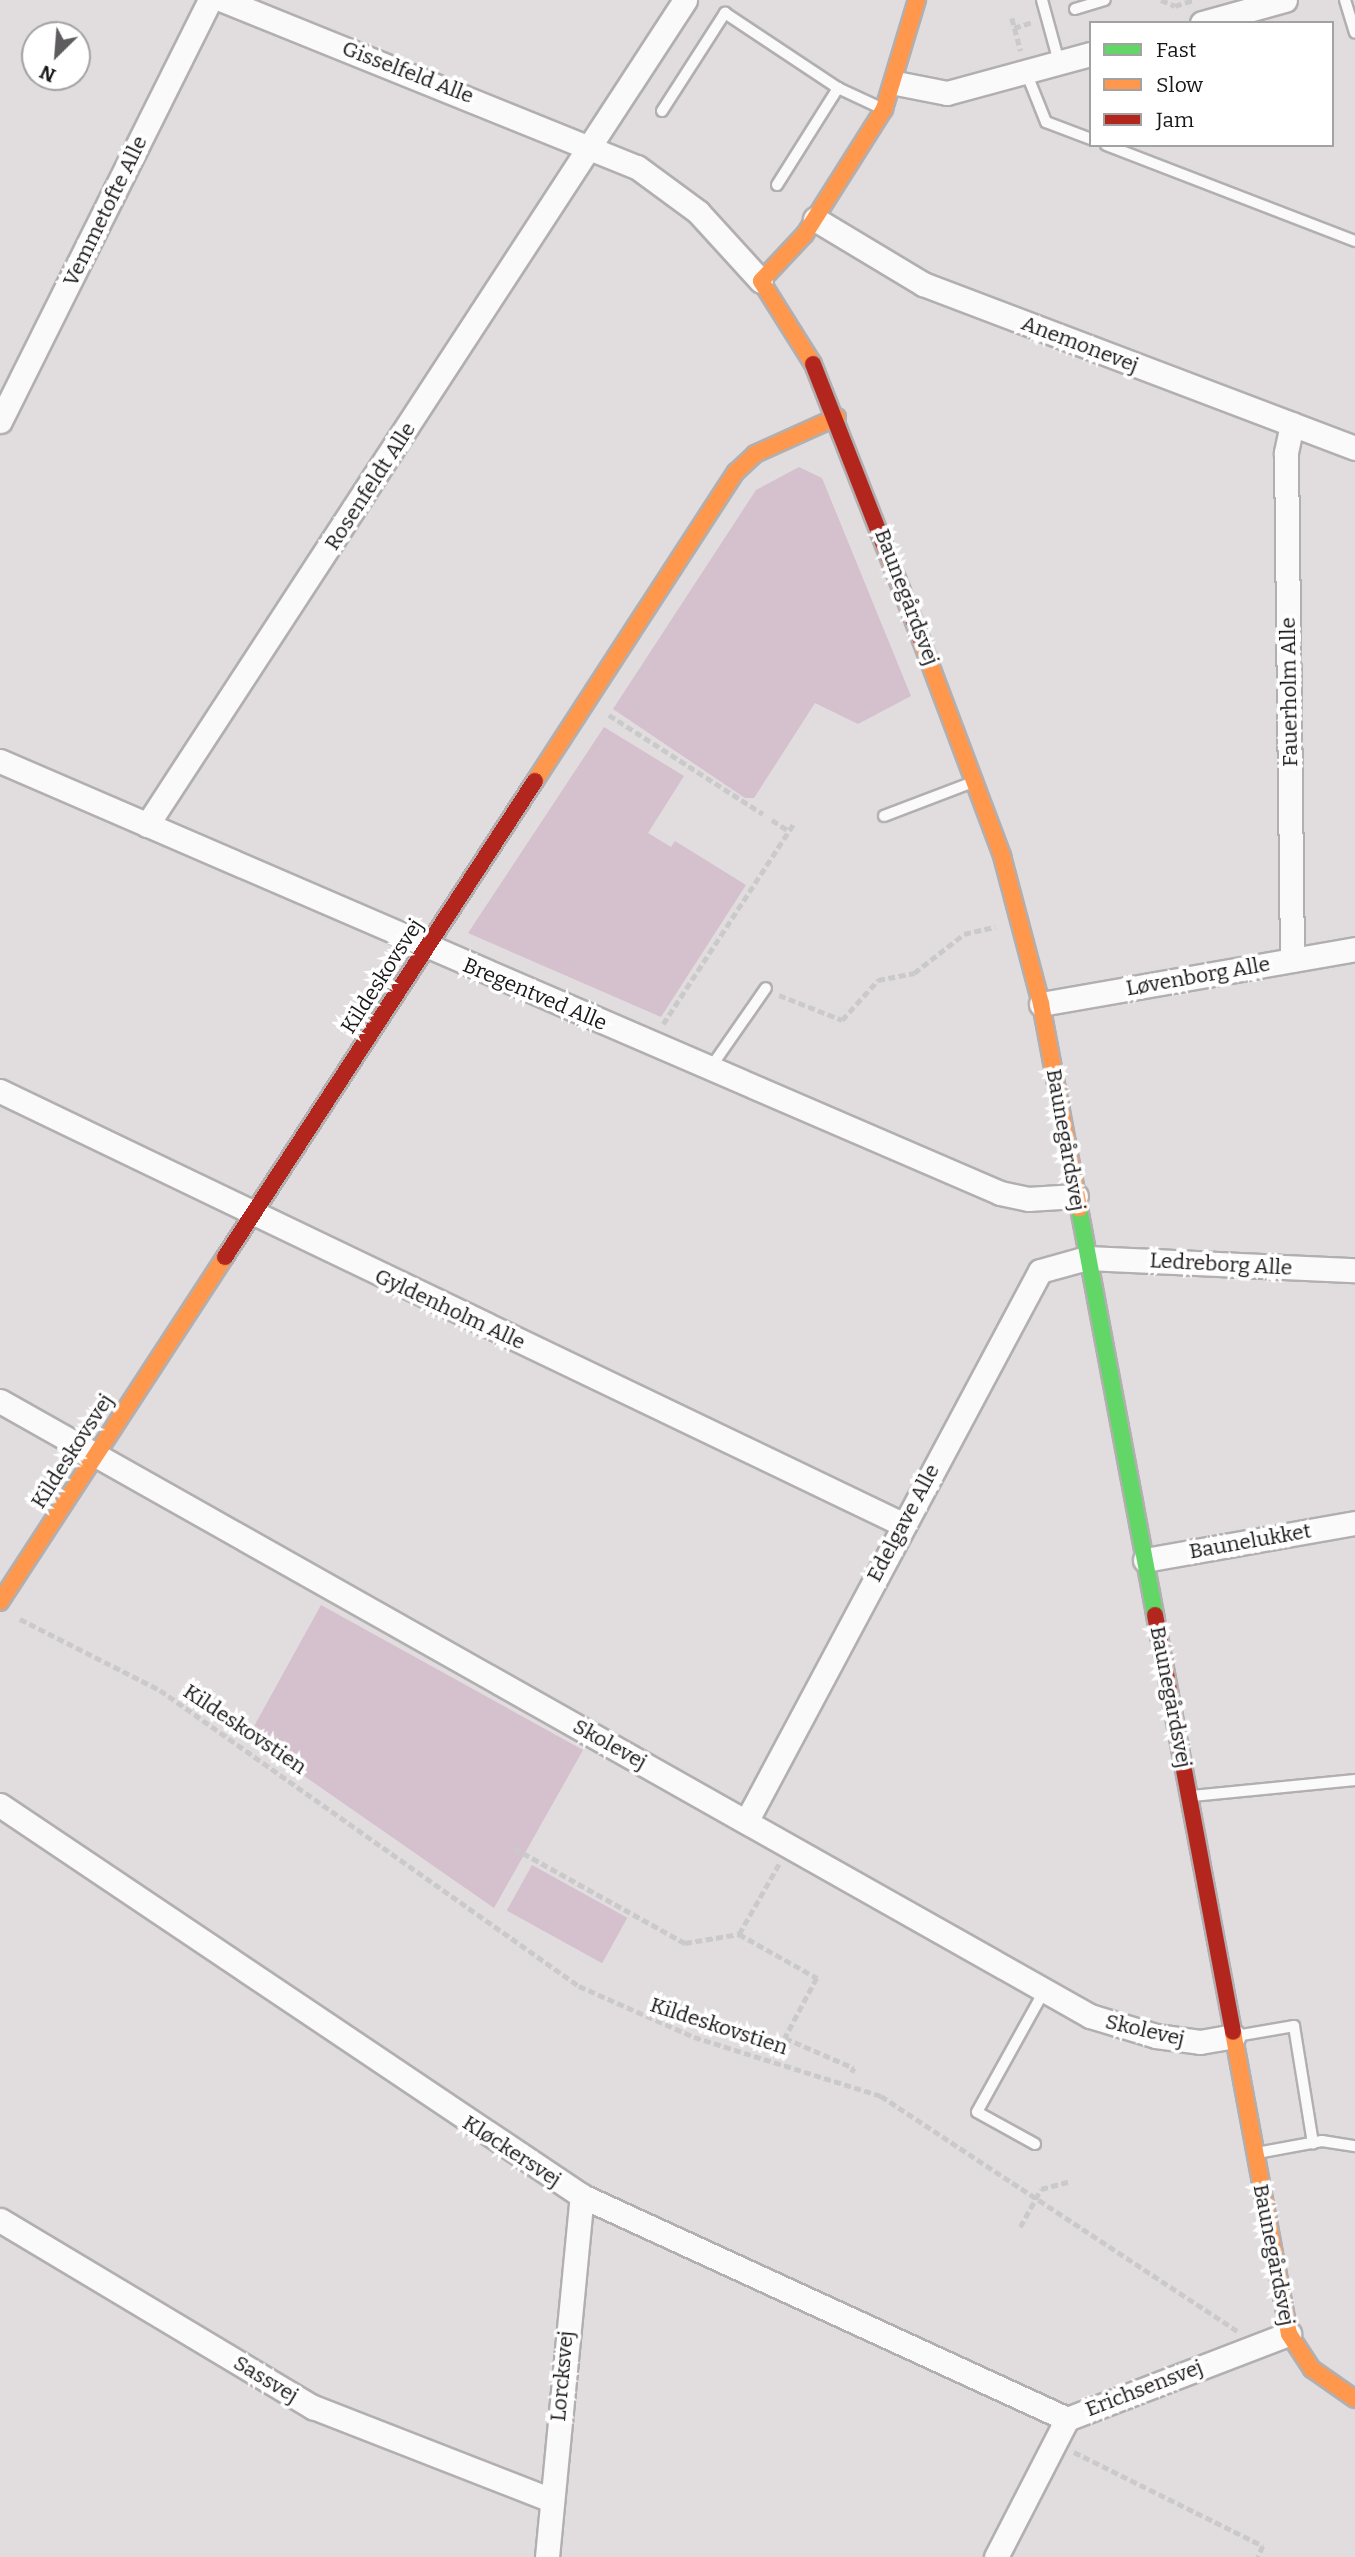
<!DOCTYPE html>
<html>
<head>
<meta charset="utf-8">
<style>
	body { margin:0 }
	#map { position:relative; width:1355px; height:2557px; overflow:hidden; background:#e1dddf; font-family:Bitter,serif }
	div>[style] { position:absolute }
	.green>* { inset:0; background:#d5c0ce; transform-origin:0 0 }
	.path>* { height:4.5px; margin-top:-2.25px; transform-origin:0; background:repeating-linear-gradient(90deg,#cbcacb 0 7px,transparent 0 10.5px) }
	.roads { filter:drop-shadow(2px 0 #b2afb1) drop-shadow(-2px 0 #b2afb1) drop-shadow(0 2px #b2afb1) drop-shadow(0 -2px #b2afb1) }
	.lane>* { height:10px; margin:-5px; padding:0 5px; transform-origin:5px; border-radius:5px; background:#fafafa }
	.street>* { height:23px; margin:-11.5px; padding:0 11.5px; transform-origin:11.5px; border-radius:11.5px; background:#fafafa }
	.fast>* { height:16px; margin:-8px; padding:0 8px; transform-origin:8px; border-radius:8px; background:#63d668 }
	.slow>* { height:16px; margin:-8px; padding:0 8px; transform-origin:8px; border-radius:8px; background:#ff974d }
	.jam>* { height:16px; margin:-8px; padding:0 8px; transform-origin:8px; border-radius:8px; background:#b3261e }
	span { translate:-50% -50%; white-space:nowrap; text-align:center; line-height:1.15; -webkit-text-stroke:7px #fff; paint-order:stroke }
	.street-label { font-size:21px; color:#181618 }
	.legend { position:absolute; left:1089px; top:21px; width:245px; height:126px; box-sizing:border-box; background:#fff; border:2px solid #a3a2a3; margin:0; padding:9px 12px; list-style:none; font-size:21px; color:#181618 }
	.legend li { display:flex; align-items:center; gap:14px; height:35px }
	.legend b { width:35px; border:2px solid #a3a2a3 }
	.north { position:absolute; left:21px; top:21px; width:70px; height:70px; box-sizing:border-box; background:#fff; border:2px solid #a3a2a3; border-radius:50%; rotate:205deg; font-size:19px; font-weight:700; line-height:28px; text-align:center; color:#181618 }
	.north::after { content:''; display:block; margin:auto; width:24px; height:32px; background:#5e5c5e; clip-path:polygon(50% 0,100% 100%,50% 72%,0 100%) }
</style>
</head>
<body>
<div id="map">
	<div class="green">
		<i style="clip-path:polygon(799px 467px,822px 478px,911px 696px,858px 724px,815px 703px,754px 798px,745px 798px,613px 709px,756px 490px)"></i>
		<i style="clip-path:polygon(604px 727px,684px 776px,648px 833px,671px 847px,675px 841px,746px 885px,661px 1017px,468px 933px)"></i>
		<i style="clip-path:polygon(321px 1605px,583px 1750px,494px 1908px,248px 1737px)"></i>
		<i style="left:532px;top:1865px;width:109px;height:52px;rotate:29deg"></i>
	</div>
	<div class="path">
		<i style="left:1161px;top:0;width:15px;rotate:23deg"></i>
		<i style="left:1175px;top:6px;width:20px;rotate:-18deg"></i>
		<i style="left:1012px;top:18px;width:34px;rotate:75deg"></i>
		<i style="left:1014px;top:28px;width:20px;rotate:-18deg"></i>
		<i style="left:609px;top:715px;width:183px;rotate:32.7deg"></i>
		<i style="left:772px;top:820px;width:20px;rotate:33deg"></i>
		<i style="left:779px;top:995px;width:68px;rotate:21.6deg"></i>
		<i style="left:842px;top:1020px;width:54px;rotate:-48deg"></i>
		<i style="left:878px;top:980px;width:37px;rotate:-11deg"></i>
		<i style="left:914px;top:973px;width:63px;rotate:-38deg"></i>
		<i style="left:964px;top:934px;width:32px;rotate:-13deg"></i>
		<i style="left:663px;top:1024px;width:240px;rotate:-56.9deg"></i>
		<i style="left:20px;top:1619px;width:157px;rotate:26.9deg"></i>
		<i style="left:160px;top:1690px;width:513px;rotate:35.24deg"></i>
		<i style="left:579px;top:1986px;width:126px;rotate:23.9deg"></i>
		<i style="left:694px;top:2037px;width:196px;rotate:17.5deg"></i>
		<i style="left:881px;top:2096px;width:427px;rotate:33.4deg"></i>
		<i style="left:514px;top:1848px;width:196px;rotate:29.1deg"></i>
		<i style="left:685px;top:1943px;width:55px;rotate:-9.5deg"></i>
		<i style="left:739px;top:1934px;width:90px;rotate:29.4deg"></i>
		<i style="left:817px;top:1978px;width:68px;rotate:118.1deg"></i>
		<i style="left:785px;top:2038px;width:75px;rotate:23.5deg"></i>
		<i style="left:854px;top:2068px;width:5px;rotate:112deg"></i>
		<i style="left:739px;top:1934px;width:81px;rotate:-60.3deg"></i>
		<i style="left:1020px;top:2227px;width:43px;rotate:-61.1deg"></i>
		<i style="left:1041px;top:2189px;width:28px;rotate:-15deg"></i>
		<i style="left:1074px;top:2452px;width:211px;rotate:26.4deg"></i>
		<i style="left:1263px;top:2546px;width:12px;rotate:114deg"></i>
	</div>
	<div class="roads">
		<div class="lane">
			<i style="left:1042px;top:0;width:64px;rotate:74.7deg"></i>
			<i style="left:1345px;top:0;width:34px;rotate:73deg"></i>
			<i style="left:1075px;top:9px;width:31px;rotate:-17deg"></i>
			<i style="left:1026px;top:72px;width:54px;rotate:68.2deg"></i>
			<i style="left:1046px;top:122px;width:48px;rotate:20.7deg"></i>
			<i style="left:662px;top:111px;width:117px;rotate:-57.3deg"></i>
			<i style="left:725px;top:13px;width:136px;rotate:33.6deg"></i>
			<i style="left:838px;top:88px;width:50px;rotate:25deg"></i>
			<i style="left:1106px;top:145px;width:267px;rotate:21.1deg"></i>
			<i style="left:777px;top:185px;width:115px;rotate:-57.8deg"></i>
			<i style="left:884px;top:816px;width:95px;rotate:-20.9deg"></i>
			<i style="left:711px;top:1067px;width:96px;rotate:-55.2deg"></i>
			<i style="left:1192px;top:1796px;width:164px;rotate:-5.6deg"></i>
			<i style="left:1236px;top:2036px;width:59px;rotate:-9.8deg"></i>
			<i style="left:1294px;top:2026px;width:119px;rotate:80.8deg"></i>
			<i style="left:1035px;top:2144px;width:66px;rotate:-151.1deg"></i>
			<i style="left:977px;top:2112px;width:138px;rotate:-61deg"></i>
			<i style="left:1257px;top:2153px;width:66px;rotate:-10.5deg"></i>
			<i style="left:1322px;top:2141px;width:33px;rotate:9deg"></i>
		</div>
		<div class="street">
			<i style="left:223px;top:0;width:446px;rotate:22deg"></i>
			<i style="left:637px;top:167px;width:76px;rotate:36.4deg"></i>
			<i style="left:698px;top:212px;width:93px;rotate:47.6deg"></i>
			<i style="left:1202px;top:23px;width:86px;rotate:-15.5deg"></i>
			<i style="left:896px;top:83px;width:52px;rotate:11.1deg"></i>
			<i style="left:947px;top:93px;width:149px;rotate:-15.2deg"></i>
			<i style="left:815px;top:219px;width:126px;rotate:31deg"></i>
			<i style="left:923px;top:284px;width:462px;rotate:20.8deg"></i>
			<i style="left:0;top:421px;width:470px;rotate:-63.5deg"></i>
			<i style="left:1292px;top:424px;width:30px;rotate:102deg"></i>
			<i style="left:1286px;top:453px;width:507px;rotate:89.32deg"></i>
			<i style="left:0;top:761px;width:1089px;rotate:23.36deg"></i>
			<i style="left:1000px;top:1193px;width:29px;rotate:12deg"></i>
			<i style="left:1028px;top:1199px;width:48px;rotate:-3.6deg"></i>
			<i style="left:147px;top:825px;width:985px;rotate:-56.89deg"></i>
			<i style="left:1041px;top:1004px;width:319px;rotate:-9.9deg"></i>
			<i style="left:0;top:1091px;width:1001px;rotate:25.64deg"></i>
			<i style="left:0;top:1401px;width:1252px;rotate:29.43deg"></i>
			<i style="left:1090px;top:2016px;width:69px;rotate:16.9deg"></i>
			<i style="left:1156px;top:2036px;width:44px;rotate:7.8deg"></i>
			<i style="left:1200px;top:2042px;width:34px;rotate:-10deg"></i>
			<i style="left:1145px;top:1560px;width:213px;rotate:-10deg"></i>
			<i style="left:0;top:1805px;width:701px;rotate:33.89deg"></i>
			<i style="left:582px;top:2196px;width:534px;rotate:24.69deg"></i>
			<i style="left:747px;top:1820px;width:622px;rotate:-61.91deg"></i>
			<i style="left:1040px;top:1271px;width:49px;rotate:-15.5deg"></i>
			<i style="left:1087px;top:1258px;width:268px;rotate:2.6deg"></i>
			<i style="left:0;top:2220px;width:365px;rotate:30.9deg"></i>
			<i style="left:313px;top:2407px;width:256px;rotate:21.3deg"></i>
			<i style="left:547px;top:2557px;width:363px;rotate:-84.5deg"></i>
			<i style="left:996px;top:2557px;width:155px;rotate:-62.8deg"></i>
			<i style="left:1067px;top:2419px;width:238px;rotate:-21deg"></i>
		</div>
		<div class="fast">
			<i style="left:1079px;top:1208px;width:414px;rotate:79.4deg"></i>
		</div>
		<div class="slow">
			<i style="left:813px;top:364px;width:98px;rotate:-122.1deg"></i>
			<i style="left:761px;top:281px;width:64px;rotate:-46.9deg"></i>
			<i style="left:805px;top:234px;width:148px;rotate:-57.7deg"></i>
			<i style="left:884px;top:109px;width:114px;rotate:-73.2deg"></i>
			<i style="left:921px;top:640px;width:231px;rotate:69.4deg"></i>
			<i style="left:1002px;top:856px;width:153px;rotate:75.2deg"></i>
			<i style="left:1041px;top:1004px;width:208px;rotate:79.4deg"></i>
			<i style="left:535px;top:781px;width:369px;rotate:-57deg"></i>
			<i style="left:736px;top:472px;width:26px;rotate:-43deg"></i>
			<i style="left:755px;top:454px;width:90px;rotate:-24.3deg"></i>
			<i style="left:0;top:1602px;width:412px;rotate:-56.9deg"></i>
			<i style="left:1233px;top:2032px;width:307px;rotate:79.5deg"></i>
			<i style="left:1289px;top:2334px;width:42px;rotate:56.7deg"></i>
			<i style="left:1312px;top:2369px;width:52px;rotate:34.9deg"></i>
		</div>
		<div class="jam">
			<i style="left:813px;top:364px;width:296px;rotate:68.6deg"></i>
			<i style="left:225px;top:1257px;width:568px;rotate:-56.93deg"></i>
			<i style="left:1155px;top:1615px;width:424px;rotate:79.4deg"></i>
		</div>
	</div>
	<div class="street-label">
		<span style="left:408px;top:72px;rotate:21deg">Gisselfeld Alle</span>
		<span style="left:105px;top:211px;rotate:-64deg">Vemmetofte Alle</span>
		<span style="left:1080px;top:344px;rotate:21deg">Anemonevej</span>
		<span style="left:370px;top:486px;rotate:-57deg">Rosenfeldt Alle</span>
		<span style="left:907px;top:597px;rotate:69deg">Baunegårdsvej</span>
		<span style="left:1289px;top:692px;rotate:-91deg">Fauerholm Alle</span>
		<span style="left:382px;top:976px;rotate:-57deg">Kildeskovsvej</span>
		<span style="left:1198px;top:976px;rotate:-10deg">Løvenborg Alle</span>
		<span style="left:535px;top:994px;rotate:23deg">Bregentved Alle</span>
		<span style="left:1066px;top:1140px;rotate:80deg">Baunegårdsvej</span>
		<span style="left:1221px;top:1264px;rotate:3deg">Ledreborg Alle</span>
		<span style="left:450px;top:1309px;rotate:25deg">Gyldenholm Alle</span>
		<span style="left:72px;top:1451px;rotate:-57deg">Kildeskovsvej</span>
		<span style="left:903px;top:1523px;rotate:-62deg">Edelgave Alle</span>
		<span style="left:1250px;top:1541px;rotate:-10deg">Baunelukket</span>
		<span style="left:1171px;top:1697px;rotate:79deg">Baunegårdsvej</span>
		<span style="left:245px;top:1729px;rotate:34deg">Kildeskovstien</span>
		<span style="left:610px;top:1744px;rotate:29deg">Skolevej</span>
		<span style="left:719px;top:2026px;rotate:18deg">Kildeskovstien</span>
		<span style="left:1145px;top:2030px;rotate:13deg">Skolevej</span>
		<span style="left:512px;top:2151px;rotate:33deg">Kløckersvej</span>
		<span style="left:1274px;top:2255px;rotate:79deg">Baunegårdsvej</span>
		<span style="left:562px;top:2376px;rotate:-85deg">Lorcksvej</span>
		<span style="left:266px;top:2379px;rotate:31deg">Sassvej</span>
		<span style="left:1144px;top:2388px;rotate:-21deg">Erichsensvej</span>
	</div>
	<ul class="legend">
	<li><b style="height:9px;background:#63d668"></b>Fast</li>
	<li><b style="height:9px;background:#ff974d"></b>Slow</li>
	<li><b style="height:9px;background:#b3261e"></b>Jam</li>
	</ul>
	<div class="north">N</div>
</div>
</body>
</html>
